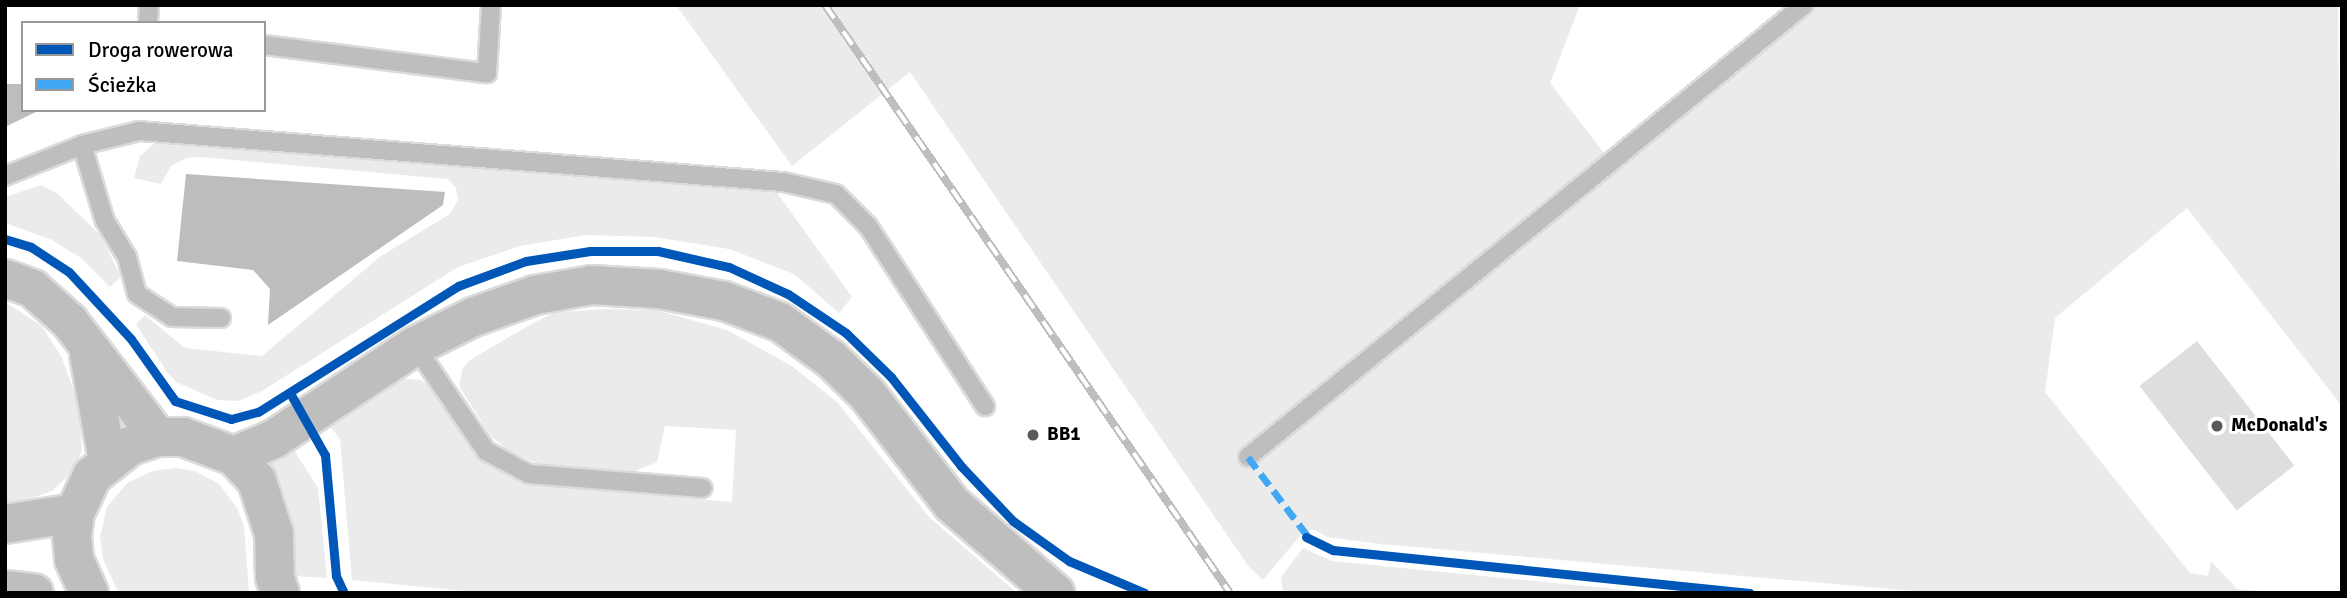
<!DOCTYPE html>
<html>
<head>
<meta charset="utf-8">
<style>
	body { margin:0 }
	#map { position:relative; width:2347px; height:598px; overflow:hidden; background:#fff; font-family:Signika,sans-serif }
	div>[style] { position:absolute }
	.green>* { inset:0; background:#ebebeb }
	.water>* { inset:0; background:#bdbdbd }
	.building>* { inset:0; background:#dedede; transform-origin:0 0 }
	.roads { filter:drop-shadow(2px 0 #dbdbdb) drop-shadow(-2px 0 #dbdbdb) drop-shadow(0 2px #dbdbdb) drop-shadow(0 -2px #dbdbdb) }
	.service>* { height:18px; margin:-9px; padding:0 9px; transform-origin:9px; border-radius:9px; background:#bebebe }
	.minor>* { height:37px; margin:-18.5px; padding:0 18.5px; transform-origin:18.5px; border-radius:18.5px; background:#bebebe }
	.tertiary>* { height:38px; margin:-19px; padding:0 19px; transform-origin:19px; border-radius:19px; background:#bebebe }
	.primary>* { height:38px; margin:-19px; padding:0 19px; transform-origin:19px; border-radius:19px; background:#bebebe }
	.rail>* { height:8px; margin-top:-4px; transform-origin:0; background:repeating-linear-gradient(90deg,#fff 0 16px,#bebebe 0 32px); box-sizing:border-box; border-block:2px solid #bebebe }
	.quiet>* { height:7px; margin-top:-3.5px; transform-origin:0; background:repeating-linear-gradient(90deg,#3fa9f5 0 14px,transparent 0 21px) }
	.cycleway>* { height:9px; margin:-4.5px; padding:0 4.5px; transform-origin:4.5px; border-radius:4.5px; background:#0057b8 }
	.dots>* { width:19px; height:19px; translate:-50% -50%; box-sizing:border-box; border:4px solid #fff; border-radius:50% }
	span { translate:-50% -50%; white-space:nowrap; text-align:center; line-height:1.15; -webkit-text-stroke:6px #fff; paint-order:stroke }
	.poi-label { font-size:19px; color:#000; font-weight:700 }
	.left { translate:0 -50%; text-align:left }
	.frame { position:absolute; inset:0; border:7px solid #000; pointer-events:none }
	.legend { position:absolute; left:21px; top:21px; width:245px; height:91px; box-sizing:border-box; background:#fff; border:2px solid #999; margin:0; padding:9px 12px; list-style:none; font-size:21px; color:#000 }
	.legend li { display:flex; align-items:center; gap:14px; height:35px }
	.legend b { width:35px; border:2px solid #999 }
</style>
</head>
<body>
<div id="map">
	<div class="green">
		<i style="clip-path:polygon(676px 5px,1580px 5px,1550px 83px,1604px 153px,1794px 5px,2338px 5px,2342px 406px,2187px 208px,2055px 318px,2045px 392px,2190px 573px,2208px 576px,2211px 561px,2237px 589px,2279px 593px,1936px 593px,1380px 544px,1327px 537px,1315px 530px,1304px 531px,1263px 580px,1249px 567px,910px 72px,792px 166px)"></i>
		<i style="clip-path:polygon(156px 142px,775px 190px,852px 297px,839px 313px,794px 274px,729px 249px,655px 237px,585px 235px,520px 246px,458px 267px,262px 391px,238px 401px,217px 400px,176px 382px,167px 372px,136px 324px,145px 315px,185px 348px,262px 356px,381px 256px,450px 214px,458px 200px,456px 188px,448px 179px,200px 157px,187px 158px,171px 166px,161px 184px,134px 178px,140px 156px)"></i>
		<i style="clip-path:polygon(41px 185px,57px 193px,101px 236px,121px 277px,110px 287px,81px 258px,52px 240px,5px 223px,5px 197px)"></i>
		<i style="clip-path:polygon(5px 302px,42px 326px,62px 358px,79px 406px,82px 450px,74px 471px,52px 491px,18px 503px,5px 503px)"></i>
		<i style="clip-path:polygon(607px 309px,656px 310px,727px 330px,792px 366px,837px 402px,929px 517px,1017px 593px,485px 593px,352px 580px,340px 439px,329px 425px,396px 378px,421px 380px,433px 389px,479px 456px,523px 484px,732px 502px,736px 430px,665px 426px,657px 462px,628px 474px,540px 465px,506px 449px,490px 435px,459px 386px,463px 367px,470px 360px,533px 323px,556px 312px)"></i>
		<i style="clip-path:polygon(292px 447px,318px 488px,327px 578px,293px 576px,291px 519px,282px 490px,265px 462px)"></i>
		<i style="clip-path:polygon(175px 468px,195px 471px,219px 484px,237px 508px,244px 526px,249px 593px,120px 593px,116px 588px,103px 559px,100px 537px,107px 507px,127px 483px,152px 471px)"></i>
		<i style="clip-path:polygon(1303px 548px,1332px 561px,1656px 593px,1283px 593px,1281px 577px)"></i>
	</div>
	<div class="water">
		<i style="clip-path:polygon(5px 84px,23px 84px,23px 110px,40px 110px,5px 127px)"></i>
		<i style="clip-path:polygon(186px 174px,445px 192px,443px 205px,268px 325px,270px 289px,253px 270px,177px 261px)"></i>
	</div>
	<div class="building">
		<i style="left:2197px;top:341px;width:158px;height:73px;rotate:52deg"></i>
	</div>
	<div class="roads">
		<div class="service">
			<i style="left:148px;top:23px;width:18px;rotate:-87deg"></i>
			<i style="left:264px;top:45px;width:225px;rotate:7.2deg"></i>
			<i style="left:487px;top:73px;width:68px;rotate:-86.6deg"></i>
			<i style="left:82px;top:145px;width:79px;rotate:73.2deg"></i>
			<i style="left:105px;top:221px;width:42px;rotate:58.6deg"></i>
			<i style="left:127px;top:257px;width:38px;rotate:75deg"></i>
			<i style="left:137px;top:294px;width:42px;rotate:33.3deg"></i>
			<i style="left:172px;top:317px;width:49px;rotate:1.2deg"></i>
			<i style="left:5px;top:176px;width:83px;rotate:-21.9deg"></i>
			<i style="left:82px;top:145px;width:59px;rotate:-13.8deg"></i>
			<i style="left:139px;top:131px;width:646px;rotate:4.53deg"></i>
			<i style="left:783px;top:182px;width:54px;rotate:12.8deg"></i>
			<i style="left:836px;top:194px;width:45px;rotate:45deg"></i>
			<i style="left:868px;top:226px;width:215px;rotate:57deg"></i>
			<i style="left:415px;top:346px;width:127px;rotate:55.9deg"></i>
			<i style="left:486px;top:451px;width:49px;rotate:28.1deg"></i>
			<i style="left:529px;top:474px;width:174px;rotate:4.6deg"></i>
			<i style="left:1248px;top:457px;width:717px;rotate:-39.11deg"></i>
		</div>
		<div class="minor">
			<i style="left:5px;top:278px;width:29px;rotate:20deg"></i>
			<i style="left:32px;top:288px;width:50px;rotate:41.7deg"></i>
			<i style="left:69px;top:321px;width:146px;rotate:52.5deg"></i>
			<i style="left:88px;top:354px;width:109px;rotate:79.9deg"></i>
		</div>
		<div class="tertiary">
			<i style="left:89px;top:593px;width:37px;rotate:-114deg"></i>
			<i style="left:74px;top:559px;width:23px;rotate:-95deg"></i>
			<i style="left:72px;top:536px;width:23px;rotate:-83deg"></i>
			<i style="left:75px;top:513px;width:41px;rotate:-65.3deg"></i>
			<i style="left:92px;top:476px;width:48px;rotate:-38.3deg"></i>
			<i style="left:130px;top:446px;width:29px;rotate:-18deg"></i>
			<i style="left:158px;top:437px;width:25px"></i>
			<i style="left:183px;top:437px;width:54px;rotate:20.4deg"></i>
			<i style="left:234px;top:456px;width:34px;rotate:47deg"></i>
			<i style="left:257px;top:481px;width:56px;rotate:72.2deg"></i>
			<i style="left:274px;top:534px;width:43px;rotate:88.7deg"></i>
			<i style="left:275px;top:577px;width:17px;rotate:73deg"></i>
		</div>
		<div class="primary">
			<i style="left:234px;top:456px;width:43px;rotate:-23deg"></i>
			<i style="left:274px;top:439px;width:169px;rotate:-33.4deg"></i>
			<i style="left:415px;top:346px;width:65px;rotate:-26.6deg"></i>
			<i style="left:473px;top:317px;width:66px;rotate:-19.5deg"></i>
			<i style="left:535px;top:295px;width:58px;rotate:-10deg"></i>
			<i style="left:592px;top:285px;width:67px;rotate:3.4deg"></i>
			<i style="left:659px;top:289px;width:66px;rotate:10.5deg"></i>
			<i style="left:724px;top:301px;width:60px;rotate:20.6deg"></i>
			<i style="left:780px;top:322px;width:63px;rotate:36deg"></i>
			<i style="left:831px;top:359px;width:50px;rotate:44.2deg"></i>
			<i style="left:867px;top:394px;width:139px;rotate:52.3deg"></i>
			<i style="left:952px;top:504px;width:136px;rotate:40.8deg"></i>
			<i style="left:5px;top:524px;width:71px;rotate:-8.9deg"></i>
			<i style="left:5px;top:590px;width:29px;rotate:6deg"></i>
		</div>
	</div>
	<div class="rail">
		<i style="left:825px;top:5px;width:714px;rotate:55.44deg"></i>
	</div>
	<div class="quiet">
		<i style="left:1248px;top:457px;width:103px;rotate:52.9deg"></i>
	</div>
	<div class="cycleway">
		<i style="left:5px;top:239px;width:27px;rotate:17deg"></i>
		<i style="left:31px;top:247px;width:45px;rotate:33.3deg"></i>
		<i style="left:69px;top:272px;width:91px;rotate:47.2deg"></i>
		<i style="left:131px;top:339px;width:76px;rotate:54.6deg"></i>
		<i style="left:175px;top:401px;width:59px;rotate:17.8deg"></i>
		<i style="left:231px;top:419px;width:28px;rotate:-15deg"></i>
		<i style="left:258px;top:412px;width:236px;rotate:-32.2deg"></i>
		<i style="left:458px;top:286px;width:72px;rotate:-20.2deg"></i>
		<i style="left:526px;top:261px;width:65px;rotate:-8.9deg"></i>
		<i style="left:590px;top:251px;width:68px"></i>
		<i style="left:658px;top:251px;width:73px;rotate:12.7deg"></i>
		<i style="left:729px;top:267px;width:65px;rotate:24.6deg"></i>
		<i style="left:788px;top:294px;width:70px;rotate:33.9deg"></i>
		<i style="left:846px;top:333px;width:63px;rotate:44.4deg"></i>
		<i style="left:891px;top:377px;width:113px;rotate:51.8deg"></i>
		<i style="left:961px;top:466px;width:76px;rotate:46.6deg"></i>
		<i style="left:1013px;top:521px;width:69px;rotate:35.5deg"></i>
		<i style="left:1069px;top:561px;width:82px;rotate:22.8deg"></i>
		<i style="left:290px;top:393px;width:71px;rotate:60.6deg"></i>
		<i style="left:325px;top:455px;width:121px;rotate:84.8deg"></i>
		<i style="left:336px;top:576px;width:19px;rotate:65deg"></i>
		<i style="left:1306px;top:537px;width:30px;rotate:26deg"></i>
		<i style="left:1333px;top:550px;width:419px;rotate:5.9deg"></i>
	</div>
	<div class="dots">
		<i style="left:2217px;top:426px;background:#595959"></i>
		<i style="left:1033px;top:435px;background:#595959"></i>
	</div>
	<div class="poi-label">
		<span class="left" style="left:2231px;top:426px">McDonald's</span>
		<span class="left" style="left:1047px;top:435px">BB1</span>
	</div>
	<div class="frame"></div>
	<ul class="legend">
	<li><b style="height:9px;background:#0057b8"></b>Droga rowerowa</li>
	<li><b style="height:9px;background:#3fa9f5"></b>Ścieżka</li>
	</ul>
</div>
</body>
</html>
